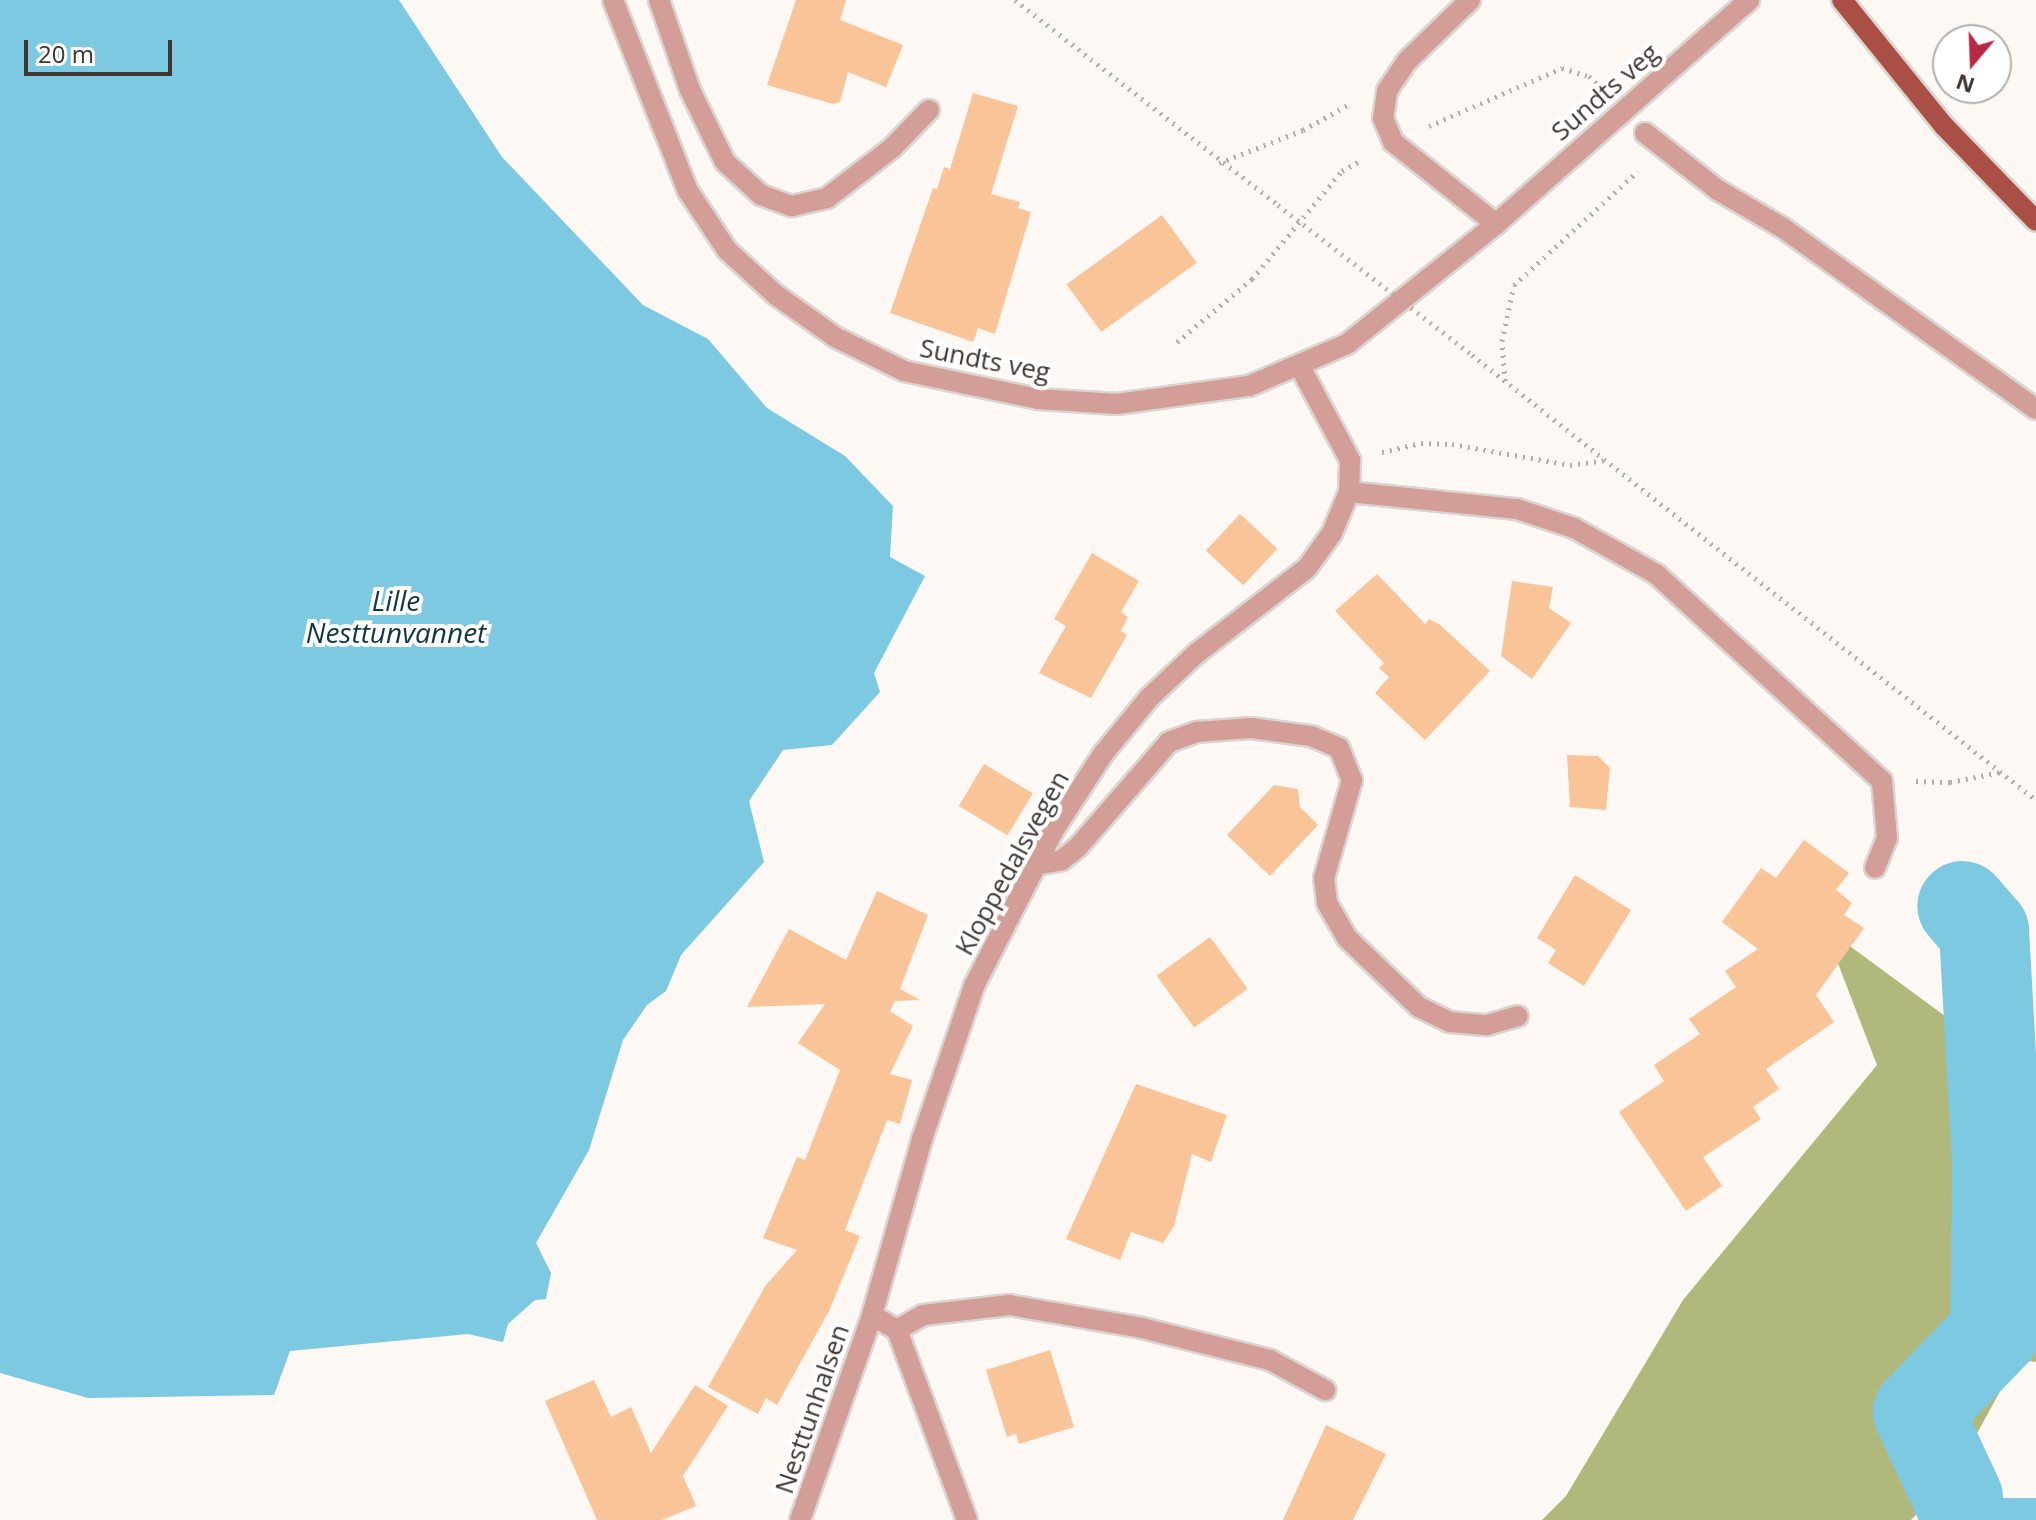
<!DOCTYPE html>
<html>
<head>
<meta charset="utf-8">
<style>
	body { margin:0 }
	#map { position:relative; width:2036px; height:1520px; overflow:hidden; background:#fdf8f4; font-family:"Open Sans",sans-serif }
	div>[style] { position:absolute }
	.forest>* { inset:0; background:#b0b97b }
	.water>* { inset:0; background:#7cc9e1 }
	.river>* { height:90px; margin:-45px; padding:0 45px; transform-origin:45px; border-radius:45px; background:#7cc9e1 }
	.building>* { inset:0; background:#fac499; transform-origin:0 0 }
	.path>* { height:5px; margin-top:-2.5px; transform-origin:0; background:repeating-linear-gradient(90deg,#b4ada8 0 2px,transparent 0 8px) }
	.roads { filter:drop-shadow(2px 0 #dbd5d1) drop-shadow(-2px 0 #dbd5d1) drop-shadow(0 2px #dbd5d1) drop-shadow(0 -2px #dbd5d1) }
	.minor>* { height:20px; margin:-10px; padding:0 10px; transform-origin:10px; border-radius:10px; background:#d39e97 }
	.major>* { height:20px; margin:-10px; padding:0 10px; transform-origin:10px; border-radius:10px; background:#aa4f46 }
	.path-bridge>* { height:5px; margin-top:-2.5px; transform-origin:0; background:repeating-linear-gradient(90deg,#b4ada8 0 2px,transparent 0 8px) }
	span { translate:-50% -50%; white-space:nowrap; text-align:center; line-height:1.15; -webkit-text-stroke:8px #fff; paint-order:stroke }
	.street-label { font-size:26px; color:#40362f }
	.water-label { font-size:28px; color:#123742; font-style:italic }
	.north { position:absolute; left:1932px; top:24px; width:80px; height:80px; box-sizing:border-box; background:#fff; border:2px solid #b3afac; border-radius:50%; rotate:199deg; font-size:22px; font-weight:700; line-height:32px; text-align:center; color:#40362f }
	.north::after { content:''; display:block; margin:auto; width:28px; height:36px; background:#b92844; clip-path:polygon(50% 0,100% 100%,50% 72%,0 100%) }
	.scale { position:absolute; left:24px; top:40px; width:148px; height:36px; box-sizing:border-box; border:4px solid #40362f; border-top:0; padding-left:10px; font-size:24px; line-height:28px; white-space:nowrap; color:#40362f; -webkit-text-stroke:6px #fff; paint-order:stroke }
</style>
</head>
<body>
<div id="map">
	<div class="forest">
		<i style="clip-path:polygon(1824px 927px,2036px 1083px,2036px 1362px,2018px 1359px,1955px 1473px,1911px 1520px,1542px 1520px,1566px 1496px,1683px 1300px,1877px 1065px)"></i>
	</div>
	<div class="water">
		<i style="clip-path:polygon(0 0,399px 0,502px 157px,643px 305px,708px 339px,767px 408px,845px 456px,893px 506px,890px 557px,925px 576px,874px 673px,880px 692px,832px 745px,783px 750px,749px 801px,764px 862px,681px 955px,666px 991px,647px 1005px,623px 1040px,589px 1150px,536px 1243px,551px 1273px,546px 1299px,535px 1300px,508px 1324px,503px 1342px,468px 1334px,290px 1351px,274px 1395px,88px 1398px,0 1373px)"></i>
		<i style="clip-path:polygon(1958px 1498px,2036px 1498px,2036px 1520px,1928px 1520px,1939px 1503px)"></i>
	</div>
	<div class="river">
		<i style="left:1958px;top:1498px;width:95px;rotate:-114.9deg"></i>
		<i style="left:1918px;top:1412px;width:111px;rotate:-46.1deg"></i>
		<i style="left:1995px;top:1332px;width:169px;rotate:-89.3deg"></i>
		<i style="left:1997px;top:1163px;width:232px;rotate:-93.2deg"></i>
		<i style="left:1984px;top:931px;width:33px;rotate:-131deg"></i>
	</div>
	<div class="building">
		<i style="clip-path:polygon(796px 0,846px 0,840px 20px,903px 45px,886px 87px,848px 72px,840px 102px,833px 104px,767px 85px)"></i>
		<i style="clip-path:polygon(973px 93px,1018px 106px,991px 194px,1020px 202px,1018px 208px,1031px 212px,995px 334px,978px 328px,973px 342px,890px 313px,933px 188px,937px 189px,944px 167px,950px 169px)"></i>
		<i style="left:1162px;top:215px;width:59px;height:118px;rotate:54deg"></i>
		<i style="left:1240px;top:514px;width:51px;height:50px;rotate:43deg"></i>
		<i style="clip-path:polygon(1092px 553px,1139px 581px,1121px 612px,1128px 617px,1121px 631px,1127px 635px,1091px 698px,1039px 673px,1066px 626px,1054px 619px)"></i>
		<i style="clip-path:polygon(1377px 574px,1425px 624px,1429px 619px,1439px 624px,1490px 671px,1425px 740px,1375px 693px,1389px 677px,1379px 668px,1384px 663px,1335px 611px)"></i>
		<i style="clip-path:polygon(1512px 581px,1553px 587px,1549px 608px,1571px 623px,1532px 679px,1501px 656px)"></i>
		<i style="clip-path:polygon(1567px 755px,1598px 756px,1610px 768px,1606px 810px,1570px 807px)"></i>
		<i style="left:984px;top:764px;width:57px;height:49px;rotate:31deg"></i>
		<i style="clip-path:polygon(1274px 785px,1298px 789px,1300px 807px,1318px 825px,1270px 876px,1227px 835px)"></i>
		<i style="clip-path:polygon(1804px 840px,1849px 873px,1836px 890px,1852px 903px,1844px 915px,1864px 928px,1816px 995px,1834px 1022px,1766px 1069px,1779px 1089px,1753px 1107px,1761px 1119px,1703px 1157px,1722px 1186px,1686px 1211px,1619px 1112px,1664px 1081px,1654px 1065px,1700px 1034px,1689px 1019px,1736px 987px,1725px 971px,1758px 949px,1722px 922px,1761px 868px,1776px 878px)"></i>
		<i style="clip-path:polygon(1575px 875px,1631px 910px,1584px 986px,1548px 963px,1556px 950px,1537px 938px)"></i>
		<i style="clip-path:polygon(877px 891px,928px 915px,900px 989px,920px 1000px,895px 1001px,890px 1011px,913px 1026px,890px 1074px,912px 1080px,900px 1124px,887px 1120px,845px 1230px,860px 1236px,829px 1311px,777px 1405px,766px 1398px,758px 1414px,708px 1387px,766px 1285px,797px 1250px,763px 1238px,797px 1157px,805px 1160px,840px 1070px,798px 1043px,825px 1004px,747px 1007px,789px 929px,846px 960px)"></i>
		<i style="left:1210px;top:937px;width:64px;height:66px;rotate:54deg"></i>
		<i style="clip-path:polygon(1136px 1084px,1227px 1115px,1211px 1162px,1192px 1154px,1174px 1226px,1163px 1243px,1131px 1232px,1120px 1260px,1066px 1239px)"></i>
		<i style="clip-path:polygon(1050px 1350px,1074px 1427px,1019px 1444px,1016px 1434px,1007px 1437px,986px 1370px)"></i>
		<i style="clip-path:polygon(594px 1380px,611px 1417px,631px 1407px,651px 1453px,695px 1385px,728px 1406px,683px 1476px,696px 1506px,662px 1520px,597px 1520px,545px 1401px)"></i>
		<i style="clip-path:polygon(1326px 1425px,1386px 1454px,1353px 1520px,1283px 1520px)"></i>
	</div>
	<div class="path">
		<i style="left:1015px;top:0;width:333px;rotate:37.9deg"></i>
		<i style="left:1429px;top:126px;width:145px;rotate:-23.6deg"></i>
		<i style="left:1562px;top:68px;width:28px;rotate:17deg"></i>
		<i style="left:1589px;top:76px;width:17px;rotate:45deg"></i>
		<i style="left:1219px;top:163px;width:90px;rotate:-21.4deg"></i>
		<i style="left:1303px;top:130px;width:51px;rotate:-29.1deg"></i>
		<i style="left:1177px;top:342px;width:98px;rotate:-40deg"></i>
		<i style="left:1252px;top:279px;width:141px;rotate:-50.2deg"></i>
		<i style="left:1342px;top:171px;width:24px;rotate:-30deg"></i>
		<i style="left:1472px;top:355px;width:718px;rotate:38.27deg"></i>
		<i style="left:1505px;top:381px;width:40px;rotate:-94.3deg"></i>
		<i style="left:1502px;top:341px;width:57px;rotate:-77.9deg"></i>
		<i style="left:1514px;top:285px;width:168px;rotate:-42.6deg"></i>
		<i style="left:1382px;top:452px;width:40px;rotate:-13deg"></i>
		<i style="left:1421px;top:443px;width:31px;rotate:2deg"></i>
		<i style="left:1452px;top:444px;width:120px;rotate:10.1deg"></i>
		<i style="left:1570px;top:465px;width:35px;rotate:-8deg"></i>
		<i style="left:1916px;top:781px;width:34px;rotate:2deg"></i>
		<i style="left:1950px;top:782px;width:52px;rotate:-11.1deg"></i>
	</div>
	<div class="roads">
		<div class="minor">
			<i style="left:613px;top:0;width:205px;rotate:68.6deg"></i>
			<i style="left:688px;top:191px;width:71px;rotate:56.5deg"></i>
			<i style="left:727px;top:250px;width:67px;rotate:42.6deg"></i>
			<i style="left:776px;top:295px;width:72px;rotate:35.4deg"></i>
			<i style="left:835px;top:337px;width:77px;rotate:26.2deg"></i>
			<i style="left:904px;top:371px;width:137px;rotate:11.8deg"></i>
			<i style="left:1038px;top:399px;width:79px;rotate:3.6deg"></i>
			<i style="left:1117px;top:404px;width:133px;rotate:-7.8deg"></i>
			<i style="left:1249px;top:386px;width:107px;rotate:-23.2deg"></i>
			<i style="left:1347px;top:344px;width:191px;rotate:-38.8deg"></i>
			<i style="left:1496px;top:224px;width:338px;rotate:-41.5deg"></i>
			<i style="left:659px;top:0;width:95px;rotate:71deg"></i>
			<i style="left:690px;top:90px;width:80px;rotate:64.1deg"></i>
			<i style="left:725px;top:162px;width:49px;rotate:42.5deg"></i>
			<i style="left:761px;top:195px;width:33px;rotate:20deg"></i>
			<i style="left:792px;top:206px;width:36px;rotate:-13deg"></i>
			<i style="left:827px;top:198px;width:82px;rotate:-37.6deg"></i>
			<i style="left:892px;top:148px;width:53px;rotate:-45.8deg"></i>
			<i style="left:1470px;top:0;width:88px;rotate:135.9deg"></i>
			<i style="left:1407px;top:61px;width:36px;rotate:124deg"></i>
			<i style="left:1387px;top:91px;width:27px;rotate:98deg"></i>
			<i style="left:1383px;top:118px;width:26px;rotate:67deg"></i>
			<i style="left:1393px;top:142px;width:132px;rotate:38.5deg"></i>
			<i style="left:1645px;top:133px;width:93px;rotate:38deg"></i>
			<i style="left:1718px;top:190px;width:75px;rotate:30.3deg"></i>
			<i style="left:1783px;top:228px;width:311px;rotate:35.6deg"></i>
			<i style="left:1349px;top:492px;width:169px;rotate:5.8deg"></i>
			<i style="left:1517px;top:509px;width:60px;rotate:18.4deg"></i>
			<i style="left:1574px;top:528px;width:94px;rotate:29.3deg"></i>
			<i style="left:1656px;top:574px;width:306px;rotate:42.5deg"></i>
			<i style="left:1882px;top:781px;width:57px;rotate:85deg"></i>
			<i style="left:1887px;top:838px;width:32px;rotate:112deg"></i>
			<i style="left:1035px;top:865px;width:27px;rotate:-10deg"></i>
			<i style="left:1062px;top:860px;width:21px;rotate:-39deg"></i>
			<i style="left:1078px;top:847px;width:139px;rotate:-49.1deg"></i>
			<i style="left:1169px;top:742px;width:30px;rotate:-20deg"></i>
			<i style="left:1197px;top:732px;width:54px;rotate:-4.2deg"></i>
			<i style="left:1251px;top:728px;width:61px;rotate:7.6deg"></i>
			<i style="left:1311px;top:736px;width:30px;rotate:23deg"></i>
			<i style="left:1339px;top:748px;width:35px;rotate:68deg"></i>
			<i style="left:1352px;top:780px;width:102px;rotate:105.9deg"></i>
			<i style="left:1324px;top:878px;width:25px;rotate:83deg"></i>
			<i style="left:1327px;top:903px;width:40px;rotate:60.3deg"></i>
			<i style="left:1347px;top:938px;width:100px;rotate:43.8deg"></i>
			<i style="left:1419px;top:1007px;width:34px;rotate:26deg"></i>
			<i style="left:1450px;top:1022px;width:37px;rotate:5deg"></i>
			<i style="left:1487px;top:1025px;width:32px;rotate:-16deg"></i>
			<i style="left:897px;top:1330px;width:30px;rotate:-30deg"></i>
			<i style="left:923px;top:1315px;width:87px;rotate:-6.6deg"></i>
			<i style="left:1009px;top:1305px;width:135px;rotate:9.8deg"></i>
			<i style="left:1142px;top:1328px;width:132px;rotate:14deg"></i>
			<i style="left:1270px;top:1360px;width:63px;rotate:28.6deg"></i>
			<i style="left:800px;top:1520px;width:217px;rotate:-70.6deg"></i>
			<i style="left:967px;top:1520px;width:202px;rotate:-110.2deg"></i>
			<i style="left:897px;top:1330px;width:29px;rotate:-149deg"></i>
			<i style="left:872px;top:1315px;width:183px;rotate:-74.1deg"></i>
			<i style="left:922px;top:1139px;width:162px;rotate:-71.2deg"></i>
			<i style="left:974px;top:986px;width:178px;rotate:-62.9deg"></i>
			<i style="left:1055px;top:828px;width:88px;rotate:-57deg"></i>
			<i style="left:1103px;top:754px;width:72px;rotate:-50.6deg"></i>
			<i style="left:1149px;top:698px;width:66px;rotate:-43.2deg"></i>
			<i style="left:1197px;top:653px;width:139px;rotate:-37.7deg"></i>
			<i style="left:1307px;top:568px;width:43px;rotate:-54.5deg"></i>
			<i style="left:1332px;top:533px;width:44px;rotate:-67.5deg"></i>
			<i style="left:1349px;top:492px;width:32px;rotate:-88deg"></i>
			<i style="left:1350px;top:460px;width:108px;rotate:-118.2deg"></i>
		</div>
		<div class="major">
			<i style="left:1842px;top:0;width:162px;rotate:51deg"></i>
			<i style="left:1944px;top:126px;width:132px;rotate:45.9deg"></i>
		</div>
	</div>
	<div class="path-bridge">
		<i style="left:1278px;top:205px;width:245px;rotate:37.7deg"></i>
	</div>
	<div class="street-label">
		<span style="left:1605px;top:92px;rotate:-41deg">Sundts veg</span>
		<span style="left:985px;top:360px;rotate:11deg">Sundts veg</span>
		<span style="left:1012px;top:863px;rotate:-61deg">Kloppedalsvegen</span>
		<span style="left:812px;top:1409px;rotate:-71deg">Nesttunhalsen</span>
	</div>
	<div class="water-label">
		<span style="left:396px;top:616px">Lille<br>Nesttunvannet</span>
	</div>
	<div class="north">N</div>
	<div class="scale">20 m</div>
</div>
</body>
</html>
